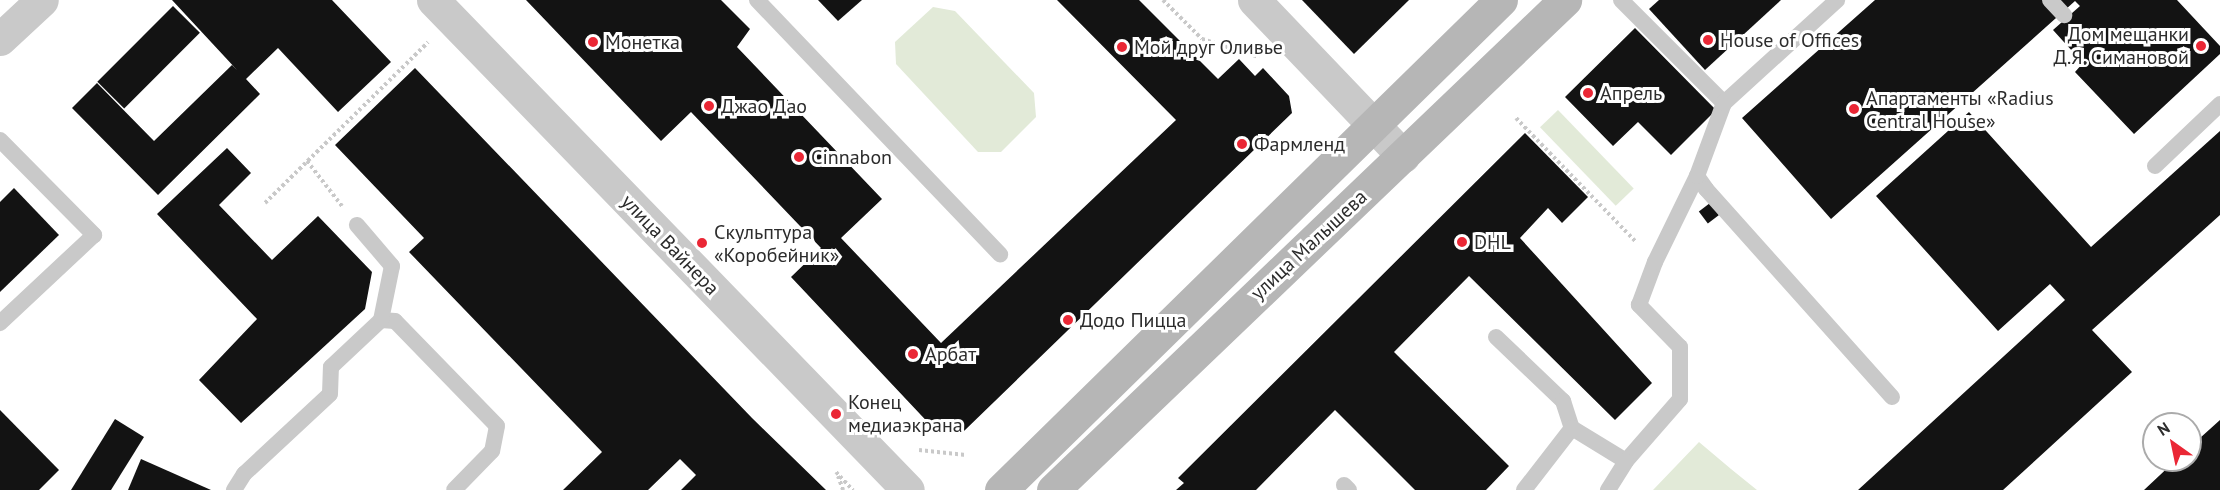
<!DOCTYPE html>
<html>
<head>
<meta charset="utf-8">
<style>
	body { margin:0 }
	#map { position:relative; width:2220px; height:490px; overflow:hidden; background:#fff; font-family:"PT Sans",sans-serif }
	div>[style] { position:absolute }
	.green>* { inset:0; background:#e2ead8; transform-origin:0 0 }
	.building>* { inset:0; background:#131313; transform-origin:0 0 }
	.path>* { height:4px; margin-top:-2px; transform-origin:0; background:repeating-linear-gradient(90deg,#c9c9c9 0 3px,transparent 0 6px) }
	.lane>* { height:16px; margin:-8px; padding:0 8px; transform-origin:8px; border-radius:8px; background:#c9c9c9 }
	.street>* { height:33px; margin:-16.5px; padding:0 16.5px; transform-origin:16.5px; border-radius:16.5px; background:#c9c9c9 }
	.secondary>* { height:33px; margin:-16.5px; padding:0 16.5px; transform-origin:16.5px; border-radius:16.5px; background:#b6b6b6 }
	.dots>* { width:16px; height:16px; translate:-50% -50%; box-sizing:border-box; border:3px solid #fff; border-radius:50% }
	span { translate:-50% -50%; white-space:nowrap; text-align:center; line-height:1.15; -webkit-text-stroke:6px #fff; paint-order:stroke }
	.poi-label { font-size:20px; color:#2c2c2c }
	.right { translate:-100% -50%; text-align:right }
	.left { translate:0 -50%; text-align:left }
	.street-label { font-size:20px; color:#2c2c2c }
	.north { position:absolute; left:2142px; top:412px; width:60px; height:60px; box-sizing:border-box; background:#fff; border:2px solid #ababab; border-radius:50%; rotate:327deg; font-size:16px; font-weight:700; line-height:24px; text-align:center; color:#2c2c2c }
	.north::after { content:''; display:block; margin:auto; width:21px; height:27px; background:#ea2735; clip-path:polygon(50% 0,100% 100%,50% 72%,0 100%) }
</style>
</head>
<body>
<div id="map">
	<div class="green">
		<i style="clip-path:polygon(933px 7px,955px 11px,1034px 93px,1036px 117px,1001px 152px,978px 152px,896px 64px,895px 42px)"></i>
		<i style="left:1558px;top:110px;width:109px;height:25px;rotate:46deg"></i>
		<i style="clip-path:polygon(1699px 442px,1731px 469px,1757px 490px,1653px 490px)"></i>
	</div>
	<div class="building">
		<i style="clip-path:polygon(172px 0,332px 0,391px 62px,338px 112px,278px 48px,246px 79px,260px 94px,158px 195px,72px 108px,97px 83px,154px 141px,232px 65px,237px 70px)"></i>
		<i style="clip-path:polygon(526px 0,721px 0,750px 29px,737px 47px,882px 199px,841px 238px,941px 343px,1176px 120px,1057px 0,1139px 0,1218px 79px,1239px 59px,1255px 76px,1263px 68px,1289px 96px,1292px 113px,964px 431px,936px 431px,791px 277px,821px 248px,691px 112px,661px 141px)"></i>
		<i style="clip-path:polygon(818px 0,862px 0,838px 21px)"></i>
		<i style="clip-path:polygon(1302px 0,1409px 0,1354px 54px)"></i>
		<i style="clip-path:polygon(1659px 0,1781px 0,1705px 70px,1649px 9px)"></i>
		<i style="clip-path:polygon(1875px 0,2177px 0,2220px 46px,2220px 54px,2134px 134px,2075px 72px,2083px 63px,2053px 30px,2080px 6px,2075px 1px,1831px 219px,1742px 118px)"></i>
		<i style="left:173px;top:6px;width:38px;height:107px;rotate:45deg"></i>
		<i style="clip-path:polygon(1635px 28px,1716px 110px,1671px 155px,1638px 122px,1613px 146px,1565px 97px)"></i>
		<i style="clip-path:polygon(415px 68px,752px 418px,826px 490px,681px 490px,696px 475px,680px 459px,648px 490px,563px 490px,602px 452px,409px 252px,424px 238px,335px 145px)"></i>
		<i style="clip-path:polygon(1969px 112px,2091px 247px,2220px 131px,2220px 215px,2092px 330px,2132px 372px,2003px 490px,1858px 490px,2065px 300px,2050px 284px,1998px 331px,1876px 196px)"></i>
		<i style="clip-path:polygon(1525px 133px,1588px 197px,1562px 223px,1548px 208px,1520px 238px,1652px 383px,1615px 420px,1469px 276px,1394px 352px,1509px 466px,1486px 490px,1415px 490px,1335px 410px,1256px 490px,1176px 490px,1184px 483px,1178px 478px)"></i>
		<i style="clip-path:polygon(227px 148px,251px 173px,219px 205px,272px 260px,318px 216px,372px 272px,365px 309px,241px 423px,199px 380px,257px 319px,157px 214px)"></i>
		<i style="clip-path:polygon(14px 188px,59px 235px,0 292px,0 202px)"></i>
		<i style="left:1710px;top:203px;width:15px;height:14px;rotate:53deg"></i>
		<i style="clip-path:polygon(0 410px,59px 470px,39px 490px,0 490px)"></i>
		<i style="clip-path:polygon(115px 419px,144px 437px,111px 490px,71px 490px)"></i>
		<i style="clip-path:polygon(2220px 420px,2220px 490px,2144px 490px,2176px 460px,2190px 460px,2190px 447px)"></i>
		<i style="clip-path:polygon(141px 459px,211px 490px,128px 490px)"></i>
	</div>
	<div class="path">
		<i style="left:1163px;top:0;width:55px;rotate:45deg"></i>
		<i style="left:1202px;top:39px;width:60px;rotate:17.5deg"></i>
		<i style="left:1516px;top:118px;width:171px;rotate:45.9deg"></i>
		<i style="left:307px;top:161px;width:57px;rotate:52.1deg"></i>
		<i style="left:265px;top:203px;width:229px;rotate:-44.6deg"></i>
		<i style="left:919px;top:450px;width:47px;rotate:6.1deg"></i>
		<i style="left:836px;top:472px;width:25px;rotate:47deg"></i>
		<i style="left:838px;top:476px;width:15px;rotate:70deg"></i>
	</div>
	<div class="lane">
		<i style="left:757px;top:0;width:352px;rotate:46.3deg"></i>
		<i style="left:1621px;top:0;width:146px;rotate:45deg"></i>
		<i style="left:2050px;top:0;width:21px;rotate:47deg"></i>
		<i style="left:0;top:140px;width:134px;rotate:45.3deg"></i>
		<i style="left:94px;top:235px;width:129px;rotate:136.9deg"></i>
		<i style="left:2155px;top:166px;width:90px;rotate:-43.6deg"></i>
		<i style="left:1697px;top:176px;width:16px;rotate:55deg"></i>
		<i style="left:1706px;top:189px;width:279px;rotate:48.2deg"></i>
		<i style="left:381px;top:320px;width:14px;rotate:4deg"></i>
		<i style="left:395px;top:321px;width:146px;rotate:45.8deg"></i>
		<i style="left:497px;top:426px;width:25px;rotate:101deg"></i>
		<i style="left:492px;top:451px;width:54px;rotate:134.3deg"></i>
		<i style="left:1496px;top:337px;width:93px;rotate:43.7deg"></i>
		<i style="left:1563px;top:401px;width:28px;rotate:72deg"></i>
		<i style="left:1344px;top:485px;width:7px;rotate:45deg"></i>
		<i style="left:234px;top:490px;width:19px;rotate:-58deg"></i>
		<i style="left:244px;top:474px;width:117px;rotate:-42.9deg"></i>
		<i style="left:330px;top:394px;width:27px;rotate:-88deg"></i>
		<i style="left:331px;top:367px;width:69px;rotate:-43.2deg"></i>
		<i style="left:381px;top:320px;width:55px;rotate:-78.5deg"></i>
		<i style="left:392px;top:266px;width:54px;rotate:-130.5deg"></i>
		<i style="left:1524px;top:490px;width:78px;rotate:-52.3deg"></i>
		<i style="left:1572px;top:428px;width:63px;rotate:31.4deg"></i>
		<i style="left:1626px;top:461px;width:82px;rotate:-48.9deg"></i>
		<i style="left:1680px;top:399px;width:52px;rotate:-90deg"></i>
		<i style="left:1680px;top:347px;width:59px;rotate:-134.3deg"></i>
		<i style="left:1639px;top:305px;width:46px;rotate:-69.6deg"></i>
		<i style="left:1655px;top:262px;width:96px;rotate:-64deg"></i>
		<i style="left:1697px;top:176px;width:78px;rotate:-69.7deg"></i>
		<i style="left:1724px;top:103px;width:153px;rotate:-42.3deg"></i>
		<i style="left:1608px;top:490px;width:34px;rotate:-58deg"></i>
	</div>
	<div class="street">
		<i style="left:433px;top:0;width:682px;rotate:45.89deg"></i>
		<i style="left:1254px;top:0;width:216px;rotate:46.3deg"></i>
		<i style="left:0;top:39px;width:57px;rotate:-42.9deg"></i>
	</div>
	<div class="secondary">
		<i style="left:1001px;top:490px;width:700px;rotate:-44.42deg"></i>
		<i style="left:1053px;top:490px;width:709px;rotate:-43.74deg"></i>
	</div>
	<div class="dots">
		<i style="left:1708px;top:40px;background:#ea2735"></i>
		<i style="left:593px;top:42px;background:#ea2735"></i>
		<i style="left:2201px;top:46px;background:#ea2735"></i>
		<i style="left:1122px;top:47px;background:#ea2735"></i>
		<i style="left:1588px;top:93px;background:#ea2735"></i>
		<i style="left:709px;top:106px;background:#ea2735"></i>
		<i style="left:1854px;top:109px;background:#ea2735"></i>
		<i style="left:1242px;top:144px;background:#ea2735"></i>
		<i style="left:799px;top:157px;background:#ea2735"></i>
		<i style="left:1462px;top:242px;background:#ea2735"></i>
		<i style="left:702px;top:243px;background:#ea2735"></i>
		<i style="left:1068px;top:320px;background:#ea2735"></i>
		<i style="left:913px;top:354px;background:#ea2735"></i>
		<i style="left:836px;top:414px;background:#ea2735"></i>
	</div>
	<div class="poi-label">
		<span class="right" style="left:2189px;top:46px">Дом мещанки<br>Д.Я. Симановой</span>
		<span class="left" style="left:1720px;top:40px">House of Offices</span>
		<span class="left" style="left:605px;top:42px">Монетка</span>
		<span class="left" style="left:1134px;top:47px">Мой друг Оливье</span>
		<span class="left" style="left:1600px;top:93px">Апрель</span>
		<span class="left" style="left:1866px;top:110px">Апартаменты «Radius<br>Central House»</span>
		<span class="left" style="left:721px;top:106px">Джао Дао</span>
		<span class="left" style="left:1254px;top:144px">Фармленд</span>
		<span class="left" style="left:811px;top:157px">Cinnabon</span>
		<span class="left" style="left:714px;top:244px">Скульптура<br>«Коробейник»</span>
		<span class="left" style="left:1474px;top:242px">DHL</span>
		<span class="left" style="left:1080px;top:320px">Додо Пицца</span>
		<span class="left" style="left:925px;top:354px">Арбат</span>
		<span class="left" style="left:848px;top:414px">Конец<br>медиаэкрана</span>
	</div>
	<div class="street-label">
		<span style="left:670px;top:245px;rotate:46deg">улица Вайнера</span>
		<span style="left:1309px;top:245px;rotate:-43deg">улица Малышева</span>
	</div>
	<div class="north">N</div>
</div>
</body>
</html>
